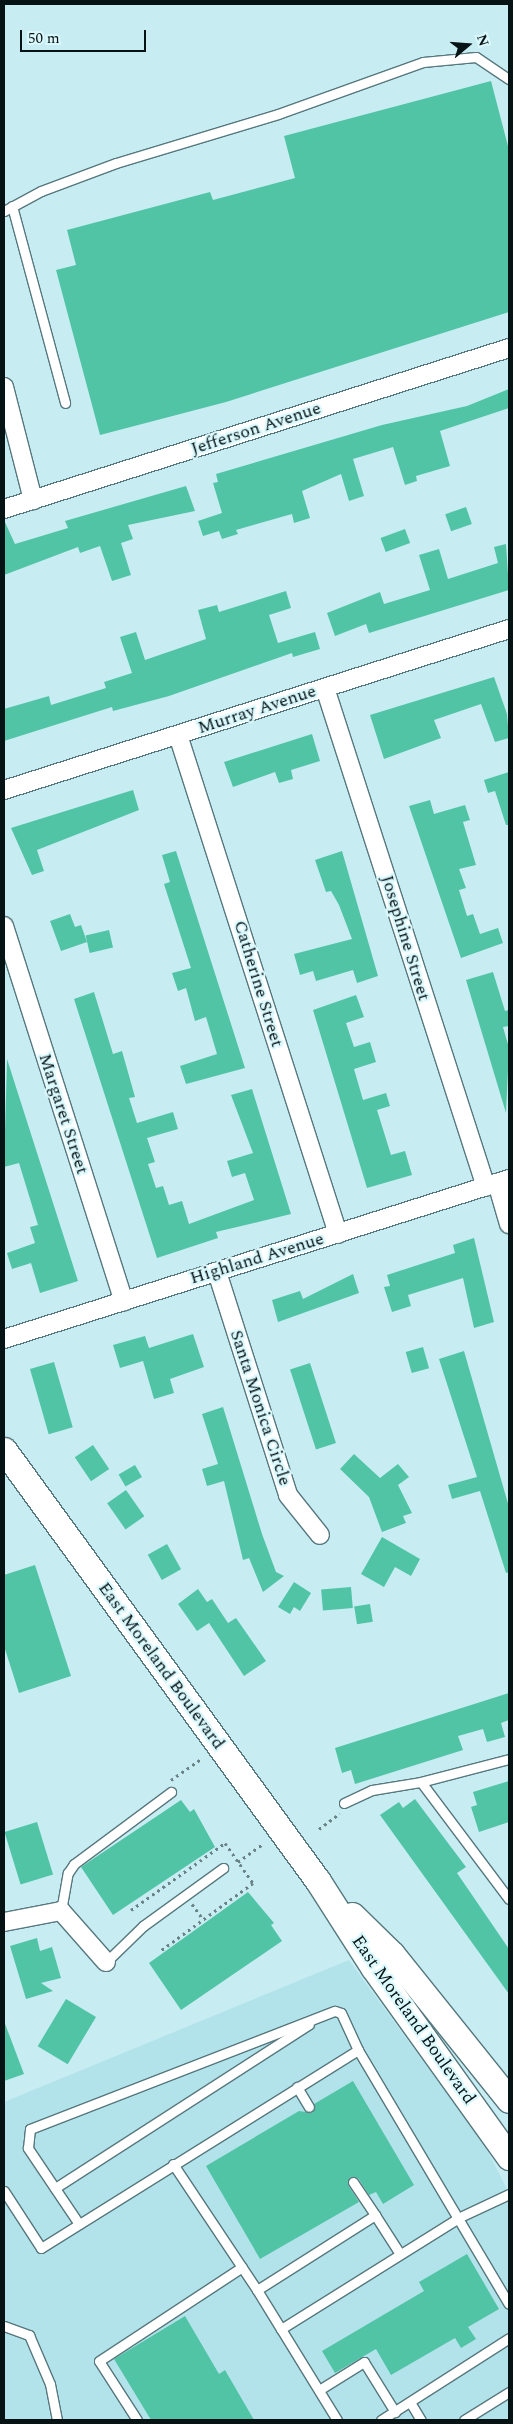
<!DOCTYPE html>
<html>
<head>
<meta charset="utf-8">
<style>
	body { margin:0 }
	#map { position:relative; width:513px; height:2424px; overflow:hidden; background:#c7edf3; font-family:Spectral,serif }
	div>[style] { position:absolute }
	.built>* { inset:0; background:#b3e3ea }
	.building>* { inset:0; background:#51c4a6; transform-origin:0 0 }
	.path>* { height:3px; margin-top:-1.5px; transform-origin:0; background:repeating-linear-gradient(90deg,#688286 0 2.5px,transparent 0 6.5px) }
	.roads { filter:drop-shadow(1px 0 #56787e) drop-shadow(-1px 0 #56787e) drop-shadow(0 1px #56787e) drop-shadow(0 -1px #56787e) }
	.service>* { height:9px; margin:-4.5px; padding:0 4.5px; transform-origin:4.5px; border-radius:4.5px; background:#fff }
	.minor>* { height:18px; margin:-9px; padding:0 9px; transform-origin:9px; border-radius:9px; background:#fff }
	.secondary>* { height:25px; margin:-12.5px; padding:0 12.5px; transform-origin:12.5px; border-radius:12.5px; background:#fff }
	span { translate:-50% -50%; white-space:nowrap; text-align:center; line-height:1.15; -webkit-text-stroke:4.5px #dbf9fd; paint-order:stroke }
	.street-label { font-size:18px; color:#061315 }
	.frame { position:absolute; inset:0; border:5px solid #061315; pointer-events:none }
	.north { position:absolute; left:443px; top:20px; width:50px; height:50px; -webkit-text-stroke:4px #dbf9fd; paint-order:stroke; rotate:72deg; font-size:14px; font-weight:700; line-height:20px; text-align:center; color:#061315 }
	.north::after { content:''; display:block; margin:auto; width:18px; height:22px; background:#061315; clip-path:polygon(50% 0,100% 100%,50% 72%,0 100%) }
	.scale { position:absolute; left:20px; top:30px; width:126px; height:22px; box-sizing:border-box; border:2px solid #061315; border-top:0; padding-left:6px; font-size:15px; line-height:18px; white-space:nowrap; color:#061315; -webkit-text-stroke:4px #dbf9fd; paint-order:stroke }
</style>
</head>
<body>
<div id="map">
	<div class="built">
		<i style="clip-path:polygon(349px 1960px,484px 2144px,509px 2193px,509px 2420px,4px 2420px,4px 2102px)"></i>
	</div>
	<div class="building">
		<i style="clip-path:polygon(491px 81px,509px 150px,509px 312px,226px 402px,100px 435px,56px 270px,76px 265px,67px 230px,210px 192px,213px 200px,295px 178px,284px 136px)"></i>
		<i style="clip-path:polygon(509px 389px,509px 408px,440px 431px,450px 466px,416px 476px,417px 481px,405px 485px,393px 447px,353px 459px,364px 496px,349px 501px,341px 474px,302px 491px,310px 518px,294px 523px,292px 514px,236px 530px,238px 534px,222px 539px,219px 531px,203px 536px,198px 521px,222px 513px,213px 483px,218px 482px,216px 474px,382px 425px,467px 406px)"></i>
		<i style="clip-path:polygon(186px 486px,195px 511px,128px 525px,133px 539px,121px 543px,131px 575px,112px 581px,100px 546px,80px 553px,78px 547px,4px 575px,4px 520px,15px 544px,68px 528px,65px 521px)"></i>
		<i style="left:466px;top:507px;width:18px;height:22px;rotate:71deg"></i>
		<i style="left:405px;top:529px;width:15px;height:26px;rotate:70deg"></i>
		<i style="clip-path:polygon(506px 544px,509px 590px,369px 633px,366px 624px,335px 636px,327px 613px,380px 592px,384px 604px,430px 590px,419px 555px,439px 549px,448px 579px,498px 563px,494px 547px)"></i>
		<i style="clip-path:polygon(286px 591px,291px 608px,269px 615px,278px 643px,315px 632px,320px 649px,293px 657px,292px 653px,169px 696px,113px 711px,112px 707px,4px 741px,4px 709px,49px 696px,51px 705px,106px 688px,104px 682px,132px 673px,120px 637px,136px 632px,145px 660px,206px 639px,198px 610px,217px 605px,219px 612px)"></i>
		<i style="clip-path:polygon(494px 677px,507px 714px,509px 738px,495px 742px,481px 704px,434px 720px,441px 738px,384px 759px,370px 715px)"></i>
		<i style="clip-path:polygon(312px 734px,320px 761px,291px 770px,293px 779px,279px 783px,275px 772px,233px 787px,224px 762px)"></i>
		<i style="clip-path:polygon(509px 772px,509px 825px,506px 825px,495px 791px,488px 793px,484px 780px)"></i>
		<i style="clip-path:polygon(133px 790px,139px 810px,37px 850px,44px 871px,32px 875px,11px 828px)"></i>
		<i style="clip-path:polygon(430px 800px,434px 814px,465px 805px,470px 820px,463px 822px,476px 865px,459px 869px,466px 888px,459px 890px,467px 916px,473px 914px,480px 934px,498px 928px,503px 943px,461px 958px,409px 806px)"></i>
		<i style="clip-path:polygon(176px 851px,245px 1068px,186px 1084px,180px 1066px,217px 1054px,206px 1017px,195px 1021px,186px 988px,178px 991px,172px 973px,191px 968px,164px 884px,170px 882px,162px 855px)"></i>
		<i style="clip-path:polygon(342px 851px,378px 976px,357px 983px,353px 970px,316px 981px,313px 971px,300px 975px,294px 954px,352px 939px,339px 905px,331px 891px,326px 892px,315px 860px)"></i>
		<i style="clip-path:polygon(70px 914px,75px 927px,81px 925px,87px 942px,61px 951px,50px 921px)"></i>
		<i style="left:109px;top:930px;width:18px;height:24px;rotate:77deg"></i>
		<i style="clip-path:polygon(493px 972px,505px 1011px,509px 1010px,509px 1026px,503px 1027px,509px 1048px,506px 1113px,466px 980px)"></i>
		<i style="clip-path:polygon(94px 992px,113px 1054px,122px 1051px,135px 1097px,129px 1098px,137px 1123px,173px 1112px,178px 1129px,147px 1138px,155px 1162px,148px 1164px,156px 1188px,163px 1186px,169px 1205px,182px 1201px,189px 1224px,254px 1200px,245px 1173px,232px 1177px,227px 1161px,253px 1153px,231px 1095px,252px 1089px,291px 1214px,216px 1232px,218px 1238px,157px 1258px,74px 999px)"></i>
		<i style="clip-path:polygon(356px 995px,364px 1017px,346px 1023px,354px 1047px,370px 1042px,376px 1062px,354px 1069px,363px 1100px,386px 1093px,390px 1106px,377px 1110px,391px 1155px,405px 1151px,412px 1175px,367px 1188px,313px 1010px)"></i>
		<i style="clip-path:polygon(7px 1059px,78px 1281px,40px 1293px,31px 1263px,12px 1269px,7px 1253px,35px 1243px,30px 1227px,38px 1225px,19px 1163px,4px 1167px)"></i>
		<i style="clip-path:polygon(474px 1238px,494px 1322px,474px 1328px,463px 1278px,408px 1295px,411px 1306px,392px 1312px,384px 1287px,390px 1286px,387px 1275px,455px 1253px,453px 1245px)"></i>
		<i style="clip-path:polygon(353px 1274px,359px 1293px,278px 1322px,272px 1300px,300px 1291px,303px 1299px)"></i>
		<i style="clip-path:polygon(193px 1334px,204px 1367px,170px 1379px,174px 1393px,154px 1399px,143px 1361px,120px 1368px,113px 1345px,145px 1336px,149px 1348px)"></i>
		<i style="left:423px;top:1347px;width:22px;height:18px;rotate:74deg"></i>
		<i style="clip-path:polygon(464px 1351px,509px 1507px,509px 1572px,506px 1573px,480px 1491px,452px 1499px,448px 1485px,477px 1477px,439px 1359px)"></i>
		<i style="left:54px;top:1362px;width:68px;height:25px;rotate:74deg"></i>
		<i style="left:310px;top:1363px;width:84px;height:21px;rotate:72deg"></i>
		<i style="clip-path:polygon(223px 1407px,262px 1534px,276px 1572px,284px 1576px,263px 1592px,249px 1558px,243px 1560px,224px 1481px,207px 1486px,202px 1469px,218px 1464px,202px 1414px)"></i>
		<i style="left:93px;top:1445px;width:29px;height:22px;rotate:56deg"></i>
		<i style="clip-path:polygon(354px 1454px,380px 1478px,398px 1464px,409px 1477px,398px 1485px,412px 1513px,403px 1516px,406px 1523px,382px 1532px,369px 1497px,340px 1469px)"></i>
		<i style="left:135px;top:1465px;width:14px;height:19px;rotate:60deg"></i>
		<i style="left:126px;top:1490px;width:32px;height:23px;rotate:55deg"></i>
		<i style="clip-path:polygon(382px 1537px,420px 1559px,411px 1576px,395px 1567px,384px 1587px,361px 1574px)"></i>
		<i style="left:167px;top:1544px;width:29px;height:22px;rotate:61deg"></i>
		<i style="clip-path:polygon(35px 1565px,71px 1676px,19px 1693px,4px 1646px,4px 1575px)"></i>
		<i style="clip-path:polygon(294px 1582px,311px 1593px,300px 1611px,294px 1607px,290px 1614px,278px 1607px)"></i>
		<i style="left:351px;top:1587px;width:21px;height:30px;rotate:85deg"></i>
		<i style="clip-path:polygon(198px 1589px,207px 1602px,212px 1599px,228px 1623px,236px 1618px,266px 1661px,244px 1676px,209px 1623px,197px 1631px,178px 1604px)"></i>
		<i style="left:370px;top:1604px;width:18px;height:16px;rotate:81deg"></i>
		<i style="clip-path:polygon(509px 1693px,509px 1720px,501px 1723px,505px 1737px,487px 1742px,483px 1729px,458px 1736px,463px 1750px,355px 1784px,351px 1770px,342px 1773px,335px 1748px)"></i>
		<i style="clip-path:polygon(509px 1781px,509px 1822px,479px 1832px,471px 1807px,477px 1805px,473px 1792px)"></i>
		<i style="clip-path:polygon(415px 1799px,466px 1867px,457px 1873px,509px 1949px,509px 1994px,380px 1815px,399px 1802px,403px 1808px)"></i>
		<i style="clip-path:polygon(181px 1800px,190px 1812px,194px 1809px,215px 1847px,113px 1915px,81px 1867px)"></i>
		<i style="left:37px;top:1822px;width:55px;height:34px;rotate:73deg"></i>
		<i style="clip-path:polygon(248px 1892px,274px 1923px,271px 1925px,282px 1941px,181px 2010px,149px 1963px)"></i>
		<i style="clip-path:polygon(37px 1938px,40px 1951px,52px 1947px,61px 1978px,41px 1983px,53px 1991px,26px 1999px,10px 1946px)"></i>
		<i style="left:66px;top:1999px;width:35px;height:55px;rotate:31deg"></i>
		<i style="clip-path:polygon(4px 2021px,24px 2074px,4px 2081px)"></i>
		<i style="clip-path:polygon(353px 2081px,414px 2185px,383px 2204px,376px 2192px,369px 2195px,358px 2178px,350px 2177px,348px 2185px,359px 2202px,260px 2259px,206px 2166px,299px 2111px,312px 2113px,314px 2104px)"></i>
		<i style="clip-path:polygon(467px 2254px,499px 2309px,468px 2327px,476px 2339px,461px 2348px,455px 2338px,391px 2375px,376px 2349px,335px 2373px,322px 2351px,424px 2291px,419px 2282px)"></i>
		<i style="clip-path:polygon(185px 2316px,219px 2374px,225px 2370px,254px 2420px,151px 2420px,114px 2359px)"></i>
	</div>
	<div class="path">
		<i style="left:171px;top:1780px;width:38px;rotate:-35deg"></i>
		<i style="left:319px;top:1829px;width:26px;rotate:-37deg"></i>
		<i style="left:238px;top:1862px;width:32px;rotate:-36deg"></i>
		<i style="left:192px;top:1904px;width:19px;rotate:54deg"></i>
		<i style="left:131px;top:1910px;width:115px;rotate:-35.5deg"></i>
		<i style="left:225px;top:1843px;width:49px;rotate:55deg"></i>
		<i style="left:253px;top:1883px;width:115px;rotate:143.8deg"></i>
	</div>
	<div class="roads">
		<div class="service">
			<i style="left:12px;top:206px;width:204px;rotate:74.9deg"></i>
			<i style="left:4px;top:211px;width:42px;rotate:-28.4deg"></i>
			<i style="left:41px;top:191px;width:80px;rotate:-20.5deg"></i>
			<i style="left:116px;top:163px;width:169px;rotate:-16.8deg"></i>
			<i style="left:278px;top:114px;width:154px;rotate:-19.7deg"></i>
			<i style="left:423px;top:62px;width:53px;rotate:-5.4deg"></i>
			<i style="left:476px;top:57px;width:40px;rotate:34deg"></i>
			<i style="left:509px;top:1759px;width:91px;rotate:165.4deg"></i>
			<i style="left:421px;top:1782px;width:146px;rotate:53.1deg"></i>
			<i style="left:344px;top:1803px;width:31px;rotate:-25deg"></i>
			<i style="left:372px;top:1790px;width:50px;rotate:-9.3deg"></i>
			<i style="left:61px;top:1911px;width:39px;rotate:-80deg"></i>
			<i style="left:68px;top:1873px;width:11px;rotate:-56deg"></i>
			<i style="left:74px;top:1864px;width:121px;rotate:-36.6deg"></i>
			<i style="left:106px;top:1962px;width:52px;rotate:-44.2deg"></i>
			<i style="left:143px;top:1926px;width:99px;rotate:-35.9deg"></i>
			<i style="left:297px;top:2087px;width:23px;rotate:59deg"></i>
			<i style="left:173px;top:2164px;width:151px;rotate:56.3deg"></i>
			<i style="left:257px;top:2290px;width:140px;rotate:-32.4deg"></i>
			<i style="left:375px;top:2215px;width:46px;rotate:57.3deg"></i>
			<i style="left:353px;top:2182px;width:40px;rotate:56deg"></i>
			<i style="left:55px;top:2188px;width:302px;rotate:-32.8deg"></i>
			<i style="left:4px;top:2191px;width:68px;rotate:57deg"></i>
			<i style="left:41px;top:2248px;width:374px;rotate:-32deg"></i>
			<i style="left:79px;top:2224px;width:92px;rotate:-123.9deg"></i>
			<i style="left:28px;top:2148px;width:19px;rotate:-84deg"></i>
			<i style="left:30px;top:2129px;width:327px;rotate:-21.2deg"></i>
			<i style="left:335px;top:2011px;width:6px;rotate:18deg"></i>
			<i style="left:341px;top:2013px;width:41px;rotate:65.3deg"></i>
			<i style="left:358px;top:2050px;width:295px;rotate:59.3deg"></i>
			<i style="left:257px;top:2290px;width:46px;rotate:58.4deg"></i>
			<i style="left:281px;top:2329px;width:211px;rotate:-32deg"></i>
			<i style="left:460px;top:2217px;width:54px;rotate:-25.1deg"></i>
			<i style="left:4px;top:2326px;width:27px;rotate:20deg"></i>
			<i style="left:29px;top:2335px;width:53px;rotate:66.8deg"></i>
			<i style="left:50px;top:2384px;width:37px;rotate:79deg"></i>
			<i style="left:281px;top:2329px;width:107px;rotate:58.4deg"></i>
			<i style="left:319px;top:2390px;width:53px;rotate:-31.9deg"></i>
			<i style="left:364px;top:2362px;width:59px;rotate:58.2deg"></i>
			<i style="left:410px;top:2402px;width:21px;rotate:59deg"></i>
			<i style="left:137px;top:2420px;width:70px;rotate:-122.8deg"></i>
			<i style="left:99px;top:2361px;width:171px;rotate:-33.3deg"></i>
			<i style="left:381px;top:2420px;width:152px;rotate:-32.6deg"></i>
			<i style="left:464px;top:2420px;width:53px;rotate:-31.9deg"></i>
		</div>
		<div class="minor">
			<i style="left:4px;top:387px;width:117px;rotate:75.6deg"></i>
			<i style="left:4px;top:509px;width:530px;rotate:-17.68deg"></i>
			<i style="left:325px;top:688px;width:524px;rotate:72.12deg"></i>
			<i style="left:178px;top:735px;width:524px;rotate:72.22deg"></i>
			<i style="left:4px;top:790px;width:530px;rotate:-17.68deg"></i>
			<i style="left:4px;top:926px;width:394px;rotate:72.3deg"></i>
			<i style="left:497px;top:1183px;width:43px;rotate:73.7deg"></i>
			<i style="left:217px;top:1272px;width:234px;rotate:72.3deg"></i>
			<i style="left:288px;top:1495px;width:51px;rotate:51.3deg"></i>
			<i style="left:4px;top:1339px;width:530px;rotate:-17.58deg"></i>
			<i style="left:4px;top:1922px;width:58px;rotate:-10.9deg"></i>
			<i style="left:61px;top:1911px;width:68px;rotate:48.6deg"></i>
		</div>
		<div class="secondary">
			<i style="left:4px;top:1450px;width:533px;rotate:53.93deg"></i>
			<i style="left:318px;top:1881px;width:102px;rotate:57.4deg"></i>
			<i style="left:373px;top:1967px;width:234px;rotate:54.4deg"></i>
			<i style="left:352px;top:1915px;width:56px;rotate:44.3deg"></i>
			<i style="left:392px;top:1954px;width:187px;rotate:51.3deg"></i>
		</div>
	</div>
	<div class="street-label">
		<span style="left:256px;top:429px;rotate:-18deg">Jefferson Avenue</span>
		<span style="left:257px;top:710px;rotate:-18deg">Murray Avenue</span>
		<span style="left:405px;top:938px;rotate:73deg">Josephine Street</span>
		<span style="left:258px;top:984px;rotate:73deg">Catherine Street</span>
		<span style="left:63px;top:1114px;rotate:72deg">Margaret Street</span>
		<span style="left:257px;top:1259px;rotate:-17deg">Highland Avenue</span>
		<span style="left:260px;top:1408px;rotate:72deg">Santa Monica Circle</span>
		<span style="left:161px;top:1666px;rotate:54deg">East Moreland Boulevard</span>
		<span style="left:413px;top:2020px;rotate:55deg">East Moreland Boulevard</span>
	</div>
	<div class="frame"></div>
	<div class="north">N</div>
	<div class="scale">50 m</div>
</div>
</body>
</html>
